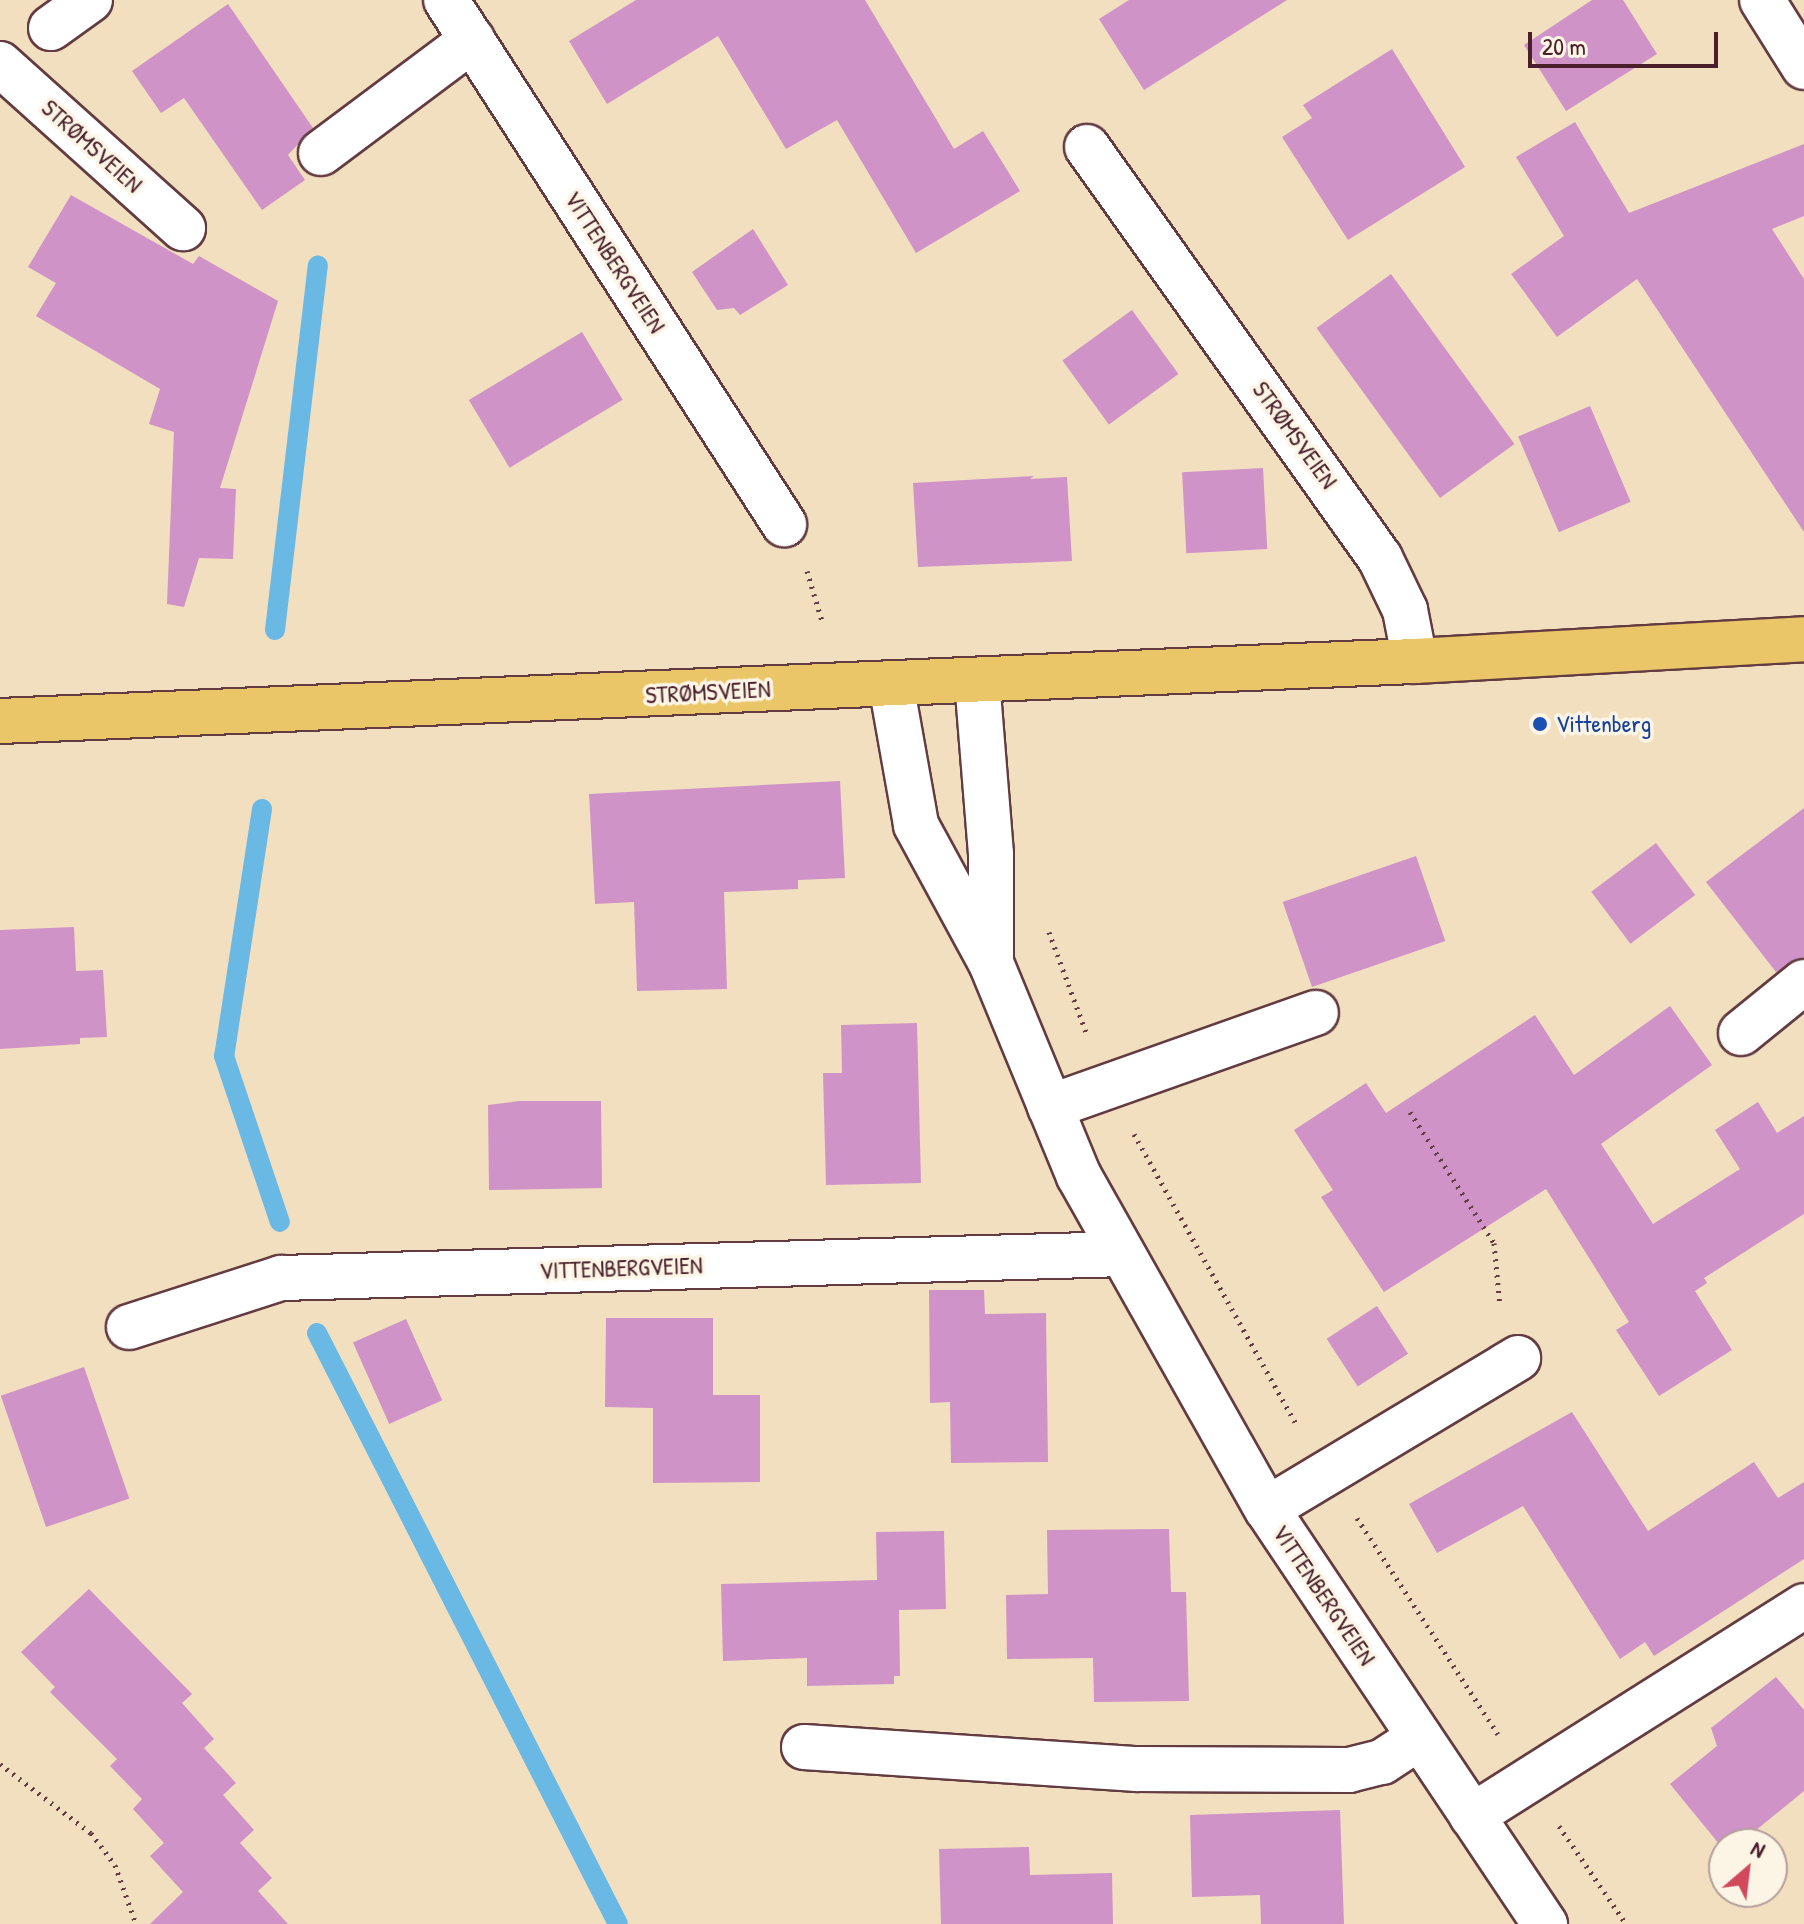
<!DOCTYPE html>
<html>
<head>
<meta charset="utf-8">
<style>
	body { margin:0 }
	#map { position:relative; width:1804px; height:1924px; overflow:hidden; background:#f1dfc0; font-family:"Patrick Hand",sans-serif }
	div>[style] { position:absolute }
	.stream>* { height:20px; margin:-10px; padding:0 10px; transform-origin:10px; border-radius:10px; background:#6ab8e4 }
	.building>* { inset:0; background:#cf93c7; transform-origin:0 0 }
	.path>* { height:5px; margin-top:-2.5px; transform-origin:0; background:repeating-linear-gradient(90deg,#633c41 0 2px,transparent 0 8px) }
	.roads { filter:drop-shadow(2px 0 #633c41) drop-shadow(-2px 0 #633c41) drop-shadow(0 2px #633c41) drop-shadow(0 -2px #633c41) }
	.minor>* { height:44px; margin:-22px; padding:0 22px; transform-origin:22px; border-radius:22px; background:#fff }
	.major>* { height:44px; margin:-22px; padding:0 22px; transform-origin:22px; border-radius:22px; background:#ebc669 }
	.dots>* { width:22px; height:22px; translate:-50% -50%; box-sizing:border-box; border:4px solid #fcf5e5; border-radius:50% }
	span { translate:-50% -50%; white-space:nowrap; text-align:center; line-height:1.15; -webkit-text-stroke:7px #fcf5e5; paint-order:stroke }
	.street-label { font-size:24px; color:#4a1f2b }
	.transit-label { font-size:24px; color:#164399 }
	.left { translate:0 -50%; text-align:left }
	.north { position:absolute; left:1708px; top:1828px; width:80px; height:80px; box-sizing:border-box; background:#fcf5e5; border:2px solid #b59f9b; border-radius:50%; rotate:28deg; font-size:22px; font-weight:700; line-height:32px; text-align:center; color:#4a1f2b }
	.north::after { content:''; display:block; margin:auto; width:28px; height:36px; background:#d1495b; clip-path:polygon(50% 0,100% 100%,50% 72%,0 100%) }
	.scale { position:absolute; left:1528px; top:32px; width:190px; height:36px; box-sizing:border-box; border:4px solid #4a1f2b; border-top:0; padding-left:10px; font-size:24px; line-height:28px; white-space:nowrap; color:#4a1f2b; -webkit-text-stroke:6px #fcf5e5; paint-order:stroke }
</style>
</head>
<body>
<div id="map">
	<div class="stream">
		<i style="left:275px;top:630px;width:367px;rotate:-83.3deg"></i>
		<i style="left:262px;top:809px;width:250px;rotate:98.7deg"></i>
		<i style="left:224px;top:1056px;width:175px;rotate:71.4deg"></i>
		<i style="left:317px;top:1333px;width:663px;rotate:63.01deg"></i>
	</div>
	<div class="building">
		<i style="clip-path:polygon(636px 0,865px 0,954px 149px,983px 131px,1020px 191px,916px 253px,837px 120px,786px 149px,718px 36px,607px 104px,569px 41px)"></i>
		<i style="clip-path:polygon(1129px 0,1287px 0,1144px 90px,1099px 19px)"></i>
		<i style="clip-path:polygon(1592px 0,1623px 0,1657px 54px,1566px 111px,1524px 45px)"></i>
		<i style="clip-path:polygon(228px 4px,313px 128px,288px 155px,305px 180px,262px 210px,184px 98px,161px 113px,132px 71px)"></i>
		<i style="clip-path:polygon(1392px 49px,1465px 167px,1348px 240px,1282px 137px,1312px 118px,1303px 105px)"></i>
		<i style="clip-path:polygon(1575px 122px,1629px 213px,1804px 144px,1804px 216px,1772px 229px,1804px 279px,1804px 532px,1637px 279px,1557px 337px,1511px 274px,1564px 236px,1516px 157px)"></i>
		<i style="clip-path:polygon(71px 195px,193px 264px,199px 256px,278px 301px,220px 488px,236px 489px,233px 559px,199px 558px,184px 607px,167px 604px,174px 432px,149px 424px,160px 389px,36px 316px,56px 283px,28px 267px)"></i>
		<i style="clip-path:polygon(753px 229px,788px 285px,740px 315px,734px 308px,717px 310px,692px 272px)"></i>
		<i style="left:1391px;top:274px;width:210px;height:92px;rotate:54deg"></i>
		<i style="left:1132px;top:310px;width:79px;height:86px;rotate:54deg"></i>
		<i style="left:582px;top:332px;width:79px;height:132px;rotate:59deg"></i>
		<i style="left:1590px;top:406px;width:104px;height:78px;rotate:67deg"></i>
		<i style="left:1263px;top:468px;width:81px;height:81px;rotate:87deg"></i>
		<i style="clip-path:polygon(1034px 476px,1030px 479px,1067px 477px,1072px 561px,918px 567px,913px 483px)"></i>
		<i style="clip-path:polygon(840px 781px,845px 878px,798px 880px,798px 889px,724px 892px,727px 989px,637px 991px,634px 902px,595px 904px,589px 794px)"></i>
		<i style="clip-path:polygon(1804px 808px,1804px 958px,1776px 972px,1706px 882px)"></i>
		<i style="left:1656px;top:843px;width:65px;height:81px;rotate:53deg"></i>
		<i style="left:1416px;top:856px;width:90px;height:141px;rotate:71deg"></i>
		<i style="clip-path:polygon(74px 927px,76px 971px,103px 970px,107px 1037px,80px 1038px,80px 1044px,0 1049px,0 930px)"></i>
		<i style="clip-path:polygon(1670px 1006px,1712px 1065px,1601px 1144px,1653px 1224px,1740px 1169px,1715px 1130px,1758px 1102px,1777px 1133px,1804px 1116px,1804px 1214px,1704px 1278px,1707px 1283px,1695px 1291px,1732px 1350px,1659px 1396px,1616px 1330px,1629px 1322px,1546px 1189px,1384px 1292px,1321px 1197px,1333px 1190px,1294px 1130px,1366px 1083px,1386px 1113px,1535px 1015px,1574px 1075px)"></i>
		<i style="clip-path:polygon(917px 1023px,921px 1183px,826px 1185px,823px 1073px,842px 1073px,841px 1025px)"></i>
		<i style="clip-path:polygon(519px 1101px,601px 1101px,602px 1188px,489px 1190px,488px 1105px)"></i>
		<i style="clip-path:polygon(929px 1290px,984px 1290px,985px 1314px,1046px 1313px,1048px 1462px,951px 1463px,950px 1402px,930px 1403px)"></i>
		<i style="left:1377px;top:1306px;width:57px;height:60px;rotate:57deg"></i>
		<i style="clip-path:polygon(606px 1318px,713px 1318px,713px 1395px,760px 1395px,760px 1482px,653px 1483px,653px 1408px,605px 1407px)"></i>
		<i style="left:406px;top:1319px;width:89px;height:58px;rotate:66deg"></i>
		<i style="left:84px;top:1367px;width:139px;height:88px;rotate:71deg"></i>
		<i style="clip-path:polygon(1572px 1412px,1648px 1531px,1754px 1462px,1778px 1498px,1804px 1482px,1804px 1559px,1654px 1656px,1645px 1642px,1620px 1659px,1523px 1506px,1437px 1553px,1409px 1504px)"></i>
		<i style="clip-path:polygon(1169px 1529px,1171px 1592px,1186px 1592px,1189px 1701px,1094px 1702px,1093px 1658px,1007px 1659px,1006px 1595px,1048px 1594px,1047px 1530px)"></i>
		<i style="clip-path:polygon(944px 1531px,946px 1609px,899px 1610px,900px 1676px,894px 1676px,894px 1684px,807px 1686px,807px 1658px,723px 1661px,721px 1584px,877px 1580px,876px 1532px)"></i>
		<i style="clip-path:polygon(89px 1589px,192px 1694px,182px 1703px,214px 1739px,204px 1748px,236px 1783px,223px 1795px,254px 1830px,240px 1843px,272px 1878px,258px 1891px,288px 1924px,150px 1924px,183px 1892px,150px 1856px,164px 1843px,133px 1809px,142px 1799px,110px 1766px,117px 1759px,50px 1692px,55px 1687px,21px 1652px)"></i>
		<i style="clip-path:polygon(1776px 1677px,1804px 1710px,1804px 1791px,1739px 1844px,1724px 1844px,1724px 1850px,1670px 1784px,1717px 1746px,1711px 1728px)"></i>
		<i style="clip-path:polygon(1340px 1810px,1344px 1924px,1261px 1924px,1260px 1895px,1192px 1897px,1190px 1815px)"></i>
		<i style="clip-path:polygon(1029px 1847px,1030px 1875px,1112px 1873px,1113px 1924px,941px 1924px,939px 1849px)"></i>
	</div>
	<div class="path">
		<i style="left:807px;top:571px;width:55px;rotate:73.2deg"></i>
		<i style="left:1049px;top:932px;width:110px;rotate:69.7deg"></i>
		<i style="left:1410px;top:1112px;width:156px;rotate:57.3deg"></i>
		<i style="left:1494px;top:1243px;width:63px;rotate:84.6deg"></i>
		<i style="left:1134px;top:1134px;width:334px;rotate:60.8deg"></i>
		<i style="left:1357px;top:1518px;width:258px;rotate:56.9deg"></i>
		<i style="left:0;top:1764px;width:114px;rotate:37.2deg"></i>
		<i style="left:91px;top:1833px;width:40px;rotate:53deg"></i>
		<i style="left:115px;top:1865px;width:63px;rotate:70.4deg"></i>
		<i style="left:1559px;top:1826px;width:119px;rotate:55.6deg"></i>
	</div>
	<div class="roads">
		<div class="minor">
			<i style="left:446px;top:0;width:624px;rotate:57.18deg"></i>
			<i style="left:1762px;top:0;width:79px;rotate:57.9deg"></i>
			<i style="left:51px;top:28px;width:48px;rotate:-35.7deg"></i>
			<i style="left:0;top:64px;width:246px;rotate:41.9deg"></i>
			<i style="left:1087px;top:147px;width:505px;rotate:54.52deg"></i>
			<i style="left:1380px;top:558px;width:58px;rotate:64.3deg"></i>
			<i style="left:1405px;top:610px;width:52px;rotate:78.9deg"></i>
			<i style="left:321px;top:153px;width:189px;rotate:-36.8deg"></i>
			<i style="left:977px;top:680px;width:175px;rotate:85.4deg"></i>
			<i style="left:991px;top:854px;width:107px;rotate:90deg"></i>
			<i style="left:891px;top:684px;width:143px;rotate:79.9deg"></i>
			<i style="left:916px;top:825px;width:157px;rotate:61.5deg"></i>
			<i style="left:991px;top:963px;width:230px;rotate:67.6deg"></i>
			<i style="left:1079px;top:1176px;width:382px;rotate:60.6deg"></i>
			<i style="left:1267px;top:1509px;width:500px;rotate:56.2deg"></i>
			<i style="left:1741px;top:1033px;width:81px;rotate:-39deg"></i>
			<i style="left:1050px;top:1107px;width:282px;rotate:-19.5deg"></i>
			<i style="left:129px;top:1327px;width:160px;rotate:-17.9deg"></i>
			<i style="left:281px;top:1278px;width:841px;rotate:-1.63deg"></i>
			<i style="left:1267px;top:1509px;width:293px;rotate:-31deg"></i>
			<i style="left:804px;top:1747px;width:334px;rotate:3.8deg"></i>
			<i style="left:1137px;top:1769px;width:212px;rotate:0.3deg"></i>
			<i style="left:1349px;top:1770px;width:34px;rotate:-14deg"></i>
			<i style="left:1382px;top:1762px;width:45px;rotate:-33.3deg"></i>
			<i style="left:1472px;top:1816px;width:393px;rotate:-32.3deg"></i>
		</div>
		<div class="major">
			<i style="left:0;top:721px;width:1416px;rotate:-2.43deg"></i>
			<i style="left:1415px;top:661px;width:390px;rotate:-3.2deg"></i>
		</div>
	</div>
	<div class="dots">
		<i style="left:1540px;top:724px;background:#1a4fb4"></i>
	</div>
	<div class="street-label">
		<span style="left:92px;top:146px;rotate:42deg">STRØMSVEIEN</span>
		<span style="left:615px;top:262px;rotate:57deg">VITTENBERGVEIEN</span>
		<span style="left:1295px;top:435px;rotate:54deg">STRØMSVEIEN</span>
		<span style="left:708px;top:692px;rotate:-3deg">STRØMSVEIEN</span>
		<span style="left:621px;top:1268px;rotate:-2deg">VITTENBERGVEIEN</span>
		<span style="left:1324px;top:1595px;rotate:56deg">VITTENBERGVEIEN</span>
	</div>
	<div class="transit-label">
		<span class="left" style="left:1556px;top:724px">Vittenberg</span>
	</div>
	<div class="north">N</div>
	<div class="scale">20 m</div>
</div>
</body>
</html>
